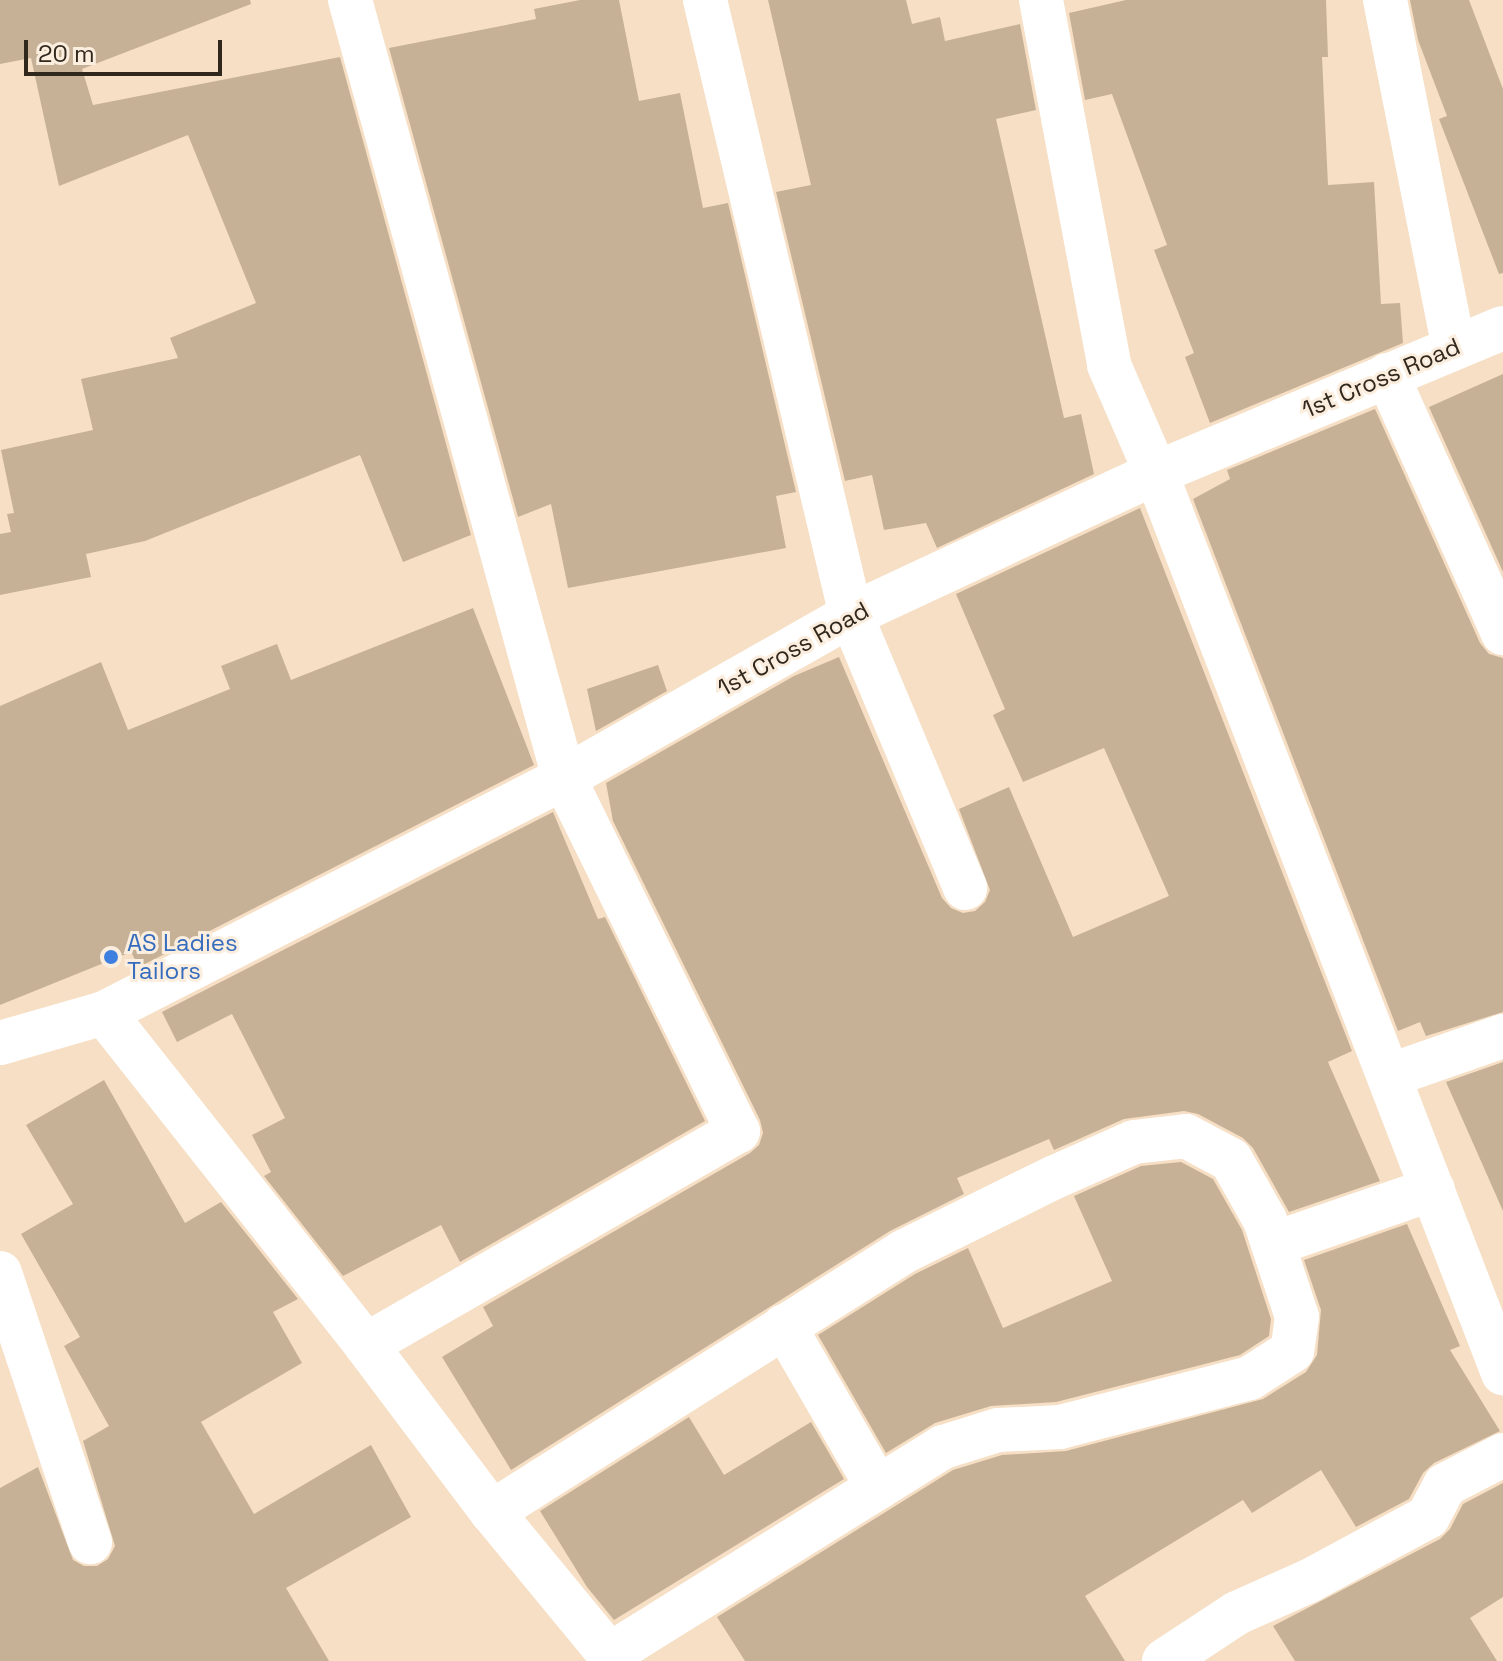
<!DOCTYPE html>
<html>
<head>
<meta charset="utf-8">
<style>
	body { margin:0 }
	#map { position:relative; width:1503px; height:1661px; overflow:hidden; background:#f6dfc4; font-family:"Space Grotesk",sans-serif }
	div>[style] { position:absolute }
	.building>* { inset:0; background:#c6b197 }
	.minor>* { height:44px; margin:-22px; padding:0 22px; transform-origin:22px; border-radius:22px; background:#fff }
	.tertiary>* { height:44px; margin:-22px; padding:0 22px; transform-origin:22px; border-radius:22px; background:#fff }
	.dots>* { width:22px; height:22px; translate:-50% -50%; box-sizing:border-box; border:4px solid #fceede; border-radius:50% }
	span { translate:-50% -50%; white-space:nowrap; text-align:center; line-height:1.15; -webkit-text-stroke:6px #fceede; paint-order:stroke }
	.street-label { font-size:24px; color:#30271d }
	.shop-label { font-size:24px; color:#366cbe }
	.left { translate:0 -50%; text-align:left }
	.scale { position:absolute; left:24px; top:40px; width:198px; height:36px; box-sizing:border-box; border:4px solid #30271d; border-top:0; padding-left:10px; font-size:24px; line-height:28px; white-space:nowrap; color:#30271d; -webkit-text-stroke:6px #fceede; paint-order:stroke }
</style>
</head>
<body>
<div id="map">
	<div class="building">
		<i style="clip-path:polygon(0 0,250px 0,251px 4px,82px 69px,93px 105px,340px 57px,471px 535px,403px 562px,360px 455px,145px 541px,86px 554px,91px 577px,0 595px,0 534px,11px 532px,7px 514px,14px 513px,1px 450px,93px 430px,81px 379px,178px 358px,170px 338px,256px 303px,188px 135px,59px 186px,31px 58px,0 64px)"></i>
		<i style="clip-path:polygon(580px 0,619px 0,639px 101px,680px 93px,703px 208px,728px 203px,796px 492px,776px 496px,786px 548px,568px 588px,551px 504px,518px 517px,389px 48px,536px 19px,534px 9px)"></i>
		<i style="clip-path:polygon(768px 0,906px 0,912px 24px,940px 17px,945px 41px,1020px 24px,1036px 110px,996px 119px,1064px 418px,1081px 414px,1094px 474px,937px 548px,926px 523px,884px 530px,872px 475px,845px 481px,776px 192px,811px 185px)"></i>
		<i style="clip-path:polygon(1126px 0,1326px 0,1328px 57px,1322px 57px,1328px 185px,1374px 182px,1381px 304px,1400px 303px,1403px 343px,1210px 423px,1185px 357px,1194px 353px,1154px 250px,1167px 245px,1112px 94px,1085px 100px,1069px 13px)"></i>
		<i style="clip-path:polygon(1410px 0,1469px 0,1503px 89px,1503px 273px,1499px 274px,1439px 119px,1447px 116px,1418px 40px)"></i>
		<i style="clip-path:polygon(1503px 374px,1503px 572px,1429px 407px)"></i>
		<i style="clip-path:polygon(1375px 409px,1480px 643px,1489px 654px,1503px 658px,1503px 1012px,1426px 1036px,1420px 1022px,1398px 1031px,1193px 499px,1230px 479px,1227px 470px)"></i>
		<i style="clip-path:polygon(1140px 508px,1352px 1051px,1328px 1062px,1380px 1181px,1289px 1212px,1253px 1148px,1243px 1138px,1198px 1114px,1184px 1111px,1124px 1119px,1054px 1150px,1049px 1139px,957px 1178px,964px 1194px,890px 1231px,511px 1470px,442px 1357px,493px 1326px,483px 1307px,750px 1153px,759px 1145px,763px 1133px,760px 1120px,613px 821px,606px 783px,794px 676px,839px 657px,942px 898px,951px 908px,963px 913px,975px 911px,985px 902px,990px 890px,959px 809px,1009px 787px,1073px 937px,1169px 896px,1104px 748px,1023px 782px,993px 715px,1005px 709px,956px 594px)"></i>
		<i style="clip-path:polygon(473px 608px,534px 765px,139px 967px,131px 952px,0 1005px,0 706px,101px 662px,128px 730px,230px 689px,221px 666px,277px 644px,291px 680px)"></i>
		<i style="clip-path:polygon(658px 665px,667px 691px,596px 731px,587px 689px)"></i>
		<i style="clip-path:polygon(553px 812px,598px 919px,605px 917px,705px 1121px,460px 1262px,441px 1225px,343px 1276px,264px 1176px,271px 1172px,252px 1135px,285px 1118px,232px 1014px,177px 1042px,162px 1012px)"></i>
		<i style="clip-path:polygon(1503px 1062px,1503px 1211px,1446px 1082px)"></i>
		<i style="clip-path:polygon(104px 1080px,185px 1223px,221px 1202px,298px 1299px,273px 1312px,302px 1363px,201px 1422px,254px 1514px,371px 1445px,411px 1517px,286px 1588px,329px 1661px,0 1661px,0 1488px,38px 1467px,73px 1560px,84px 1566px,97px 1566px,108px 1559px,115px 1546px,83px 1441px,109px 1426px,64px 1346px,80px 1337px,21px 1234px,73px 1204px,26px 1125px)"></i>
		<i style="clip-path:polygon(1181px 1162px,1213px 1179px,1242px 1230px,1271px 1319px,1269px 1336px,1240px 1355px,1056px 1402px,991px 1406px,935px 1423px,886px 1453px,818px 1335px,915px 1274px,968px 1248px,1003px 1328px,1112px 1281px,1074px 1196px,1141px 1166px)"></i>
		<i style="clip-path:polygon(1407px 1224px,1460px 1346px,1450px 1350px,1500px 1431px,1434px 1463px,1423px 1473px,1409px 1499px,1356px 1527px,1321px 1470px,1252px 1513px,1243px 1500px,1085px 1596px,1125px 1661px,745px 1661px,717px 1617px,953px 1470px,1002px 1455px,1066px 1451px,1263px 1399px,1306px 1372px,1317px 1355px,1321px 1310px,1304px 1260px)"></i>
		<i style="clip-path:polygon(689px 1417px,724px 1475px,811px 1422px,844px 1479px,614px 1620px,587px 1587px,540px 1511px)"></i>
		<i style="clip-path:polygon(1503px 1483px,1503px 1597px,1470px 1618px,1497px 1661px,1295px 1661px,1273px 1626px,1440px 1539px,1450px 1529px,1463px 1504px)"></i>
	</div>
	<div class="minor">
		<i style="left:350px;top:0;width:807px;rotate:74.62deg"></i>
		<i style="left:564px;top:778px;width:394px;rotate:63.8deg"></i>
		<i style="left:738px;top:1131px;width:429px;rotate:150.1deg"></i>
		<i style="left:705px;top:0;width:632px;rotate:76.65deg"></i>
		<i style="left:851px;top:615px;width:296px;rotate:67.3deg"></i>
		<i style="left:1041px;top:0;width:371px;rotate:79.4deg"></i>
		<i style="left:1109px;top:365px;width:118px;rotate:66.5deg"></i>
		<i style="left:1156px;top:473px;width:965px;rotate:68.92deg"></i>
		<i style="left:1385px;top:0;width:354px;rotate:78.8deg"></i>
		<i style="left:1387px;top:375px;width:283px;rotate:65.8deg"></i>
		<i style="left:104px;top:1013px;width:517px;rotate:-27.06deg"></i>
		<i style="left:564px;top:778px;width:330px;rotate:-29.6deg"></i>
		<i style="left:851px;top:615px;width:336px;rotate:-25deg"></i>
		<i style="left:1156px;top:473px;width:376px;rotate:-22.7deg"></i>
		<i style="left:1391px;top:1075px;width:119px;rotate:-19.2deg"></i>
		<i style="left:1273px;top:1244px;width:169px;rotate:-19deg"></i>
		<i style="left:0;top:1273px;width:284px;rotate:71.5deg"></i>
		<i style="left:784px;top:1326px;width:187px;rotate:59.9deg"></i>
		<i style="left:492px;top:1512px;width:486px;rotate:-32.3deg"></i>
		<i style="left:903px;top:1252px;width:169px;rotate:-26.3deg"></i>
		<i style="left:1055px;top:1177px;width:86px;rotate:-23.9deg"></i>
		<i style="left:1134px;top:1142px;width:52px;rotate:-6.6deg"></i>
		<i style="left:1186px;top:1136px;width:51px;rotate:28.1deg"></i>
		<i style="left:1231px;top:1160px;width:69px;rotate:60.5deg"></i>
		<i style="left:1265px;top:1220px;width:102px;rotate:71.7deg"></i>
		<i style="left:1297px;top:1317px;width:34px;rotate:98deg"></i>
		<i style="left:1292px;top:1351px;width:50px;rotate:147.3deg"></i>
		<i style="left:1250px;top:1378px;width:196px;rotate:165.5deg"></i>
		<i style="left:1060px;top:1427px;width:62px;rotate:177.2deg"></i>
		<i style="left:998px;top:1430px;width:58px;rotate:162.8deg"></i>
		<i style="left:943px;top:1447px;width:392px;rotate:148.1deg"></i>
		<i style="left:1164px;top:1661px;width:87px;rotate:-33.3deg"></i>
		<i style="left:1237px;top:1613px;width:79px;rotate:-24deg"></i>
		<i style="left:1309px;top:1581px;width:135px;rotate:-28.3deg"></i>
		<i style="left:1428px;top:1517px;width:36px;rotate:-62deg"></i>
		<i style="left:1445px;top:1485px;width:65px;rotate:-27.3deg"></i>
	</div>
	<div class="tertiary">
		<i style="left:0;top:1043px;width:108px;rotate:-16.1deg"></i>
		<i style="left:104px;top:1013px;width:423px;rotate:51.7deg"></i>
		<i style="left:366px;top:1345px;width:209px;rotate:53deg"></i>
		<i style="left:492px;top:1512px;width:193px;rotate:50.5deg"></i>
	</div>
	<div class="dots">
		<i style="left:111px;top:957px;background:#3f7fe0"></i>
	</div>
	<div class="street-label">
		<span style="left:1381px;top:378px;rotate:-23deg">1st Cross Road</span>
		<span style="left:793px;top:649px;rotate:-29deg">1st Cross Road</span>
	</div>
	<div class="shop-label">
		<span class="left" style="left:127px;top:957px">AS Ladies<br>Tailors</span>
	</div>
	<div class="scale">20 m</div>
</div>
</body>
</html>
